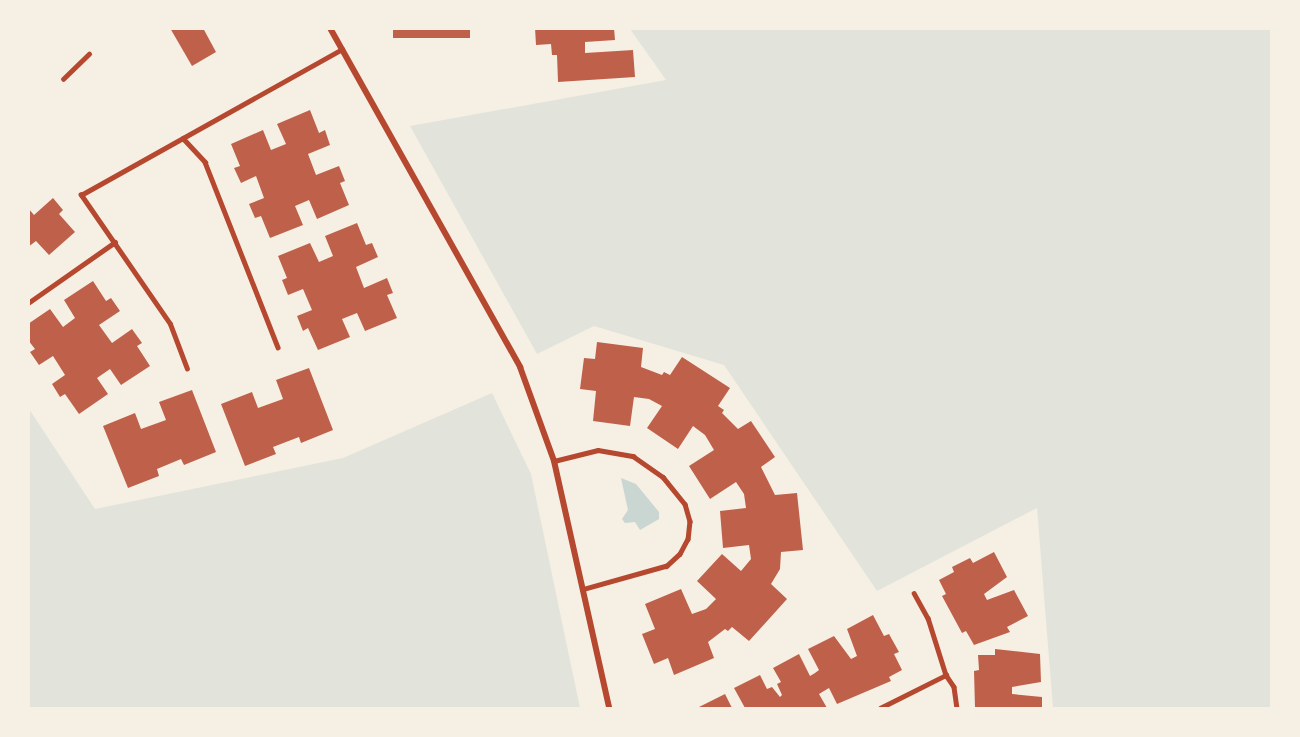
<!DOCTYPE html>
<html>
<head>
<meta charset="utf-8">
<style>
	body { margin:0 }
	#map { position:relative; width:1300px; height:737px; overflow:hidden; background:#f6efe4; font-family:Karla,sans-serif }
	div>[style] { position:absolute }
	.green>* { inset:0; background:#e2e4dc }
	.water>* { inset:0; background:#c9d6d2 }
	.building>* { inset:0; background:#bf614a; transform-origin:0 0 }
	.service>* { height:4.5px; margin:-2.25px; padding:0 2.25px; transform-origin:2.25px; border-radius:2.25px; background:#b5482f }
	.minor>* { height:6px; margin:-3px; padding:0 3px; transform-origin:3px; border-radius:3px; background:#b5482f }
	span { translate:-50% -50%; white-space:nowrap; text-align:center; line-height:1.15; -webkit-text-stroke:6px #f6efe4; paint-order:stroke }
	.frame { position:absolute; inset:0; border:30px solid #f6efe4; pointer-events:none }
</style>
</head>
<body>
<div id="map">
	<div class="green">
		<i style="clip-path:polygon(630px 29px,1271px 29px,1271px 708px,1053px 708px,1037px 508px,877px 591px,724px 365px,594px 326px,537px 354px,410px 126px,666px 80px)"></i>
		<i style="clip-path:polygon(492px 393px,531px 474px,580px 708px,29px 708px,29px 409px,95px 509px,343px 458px)"></i>
	</div>
	<div class="water">
		<i style="clip-path:polygon(621px 478px,636px 484px,659px 512px,659px 519px,640px 530px,635px 522px,625px 523px,622px 519px,628px 510px)"></i>
	</div>
	<div class="building">
		<i style="clip-path:polygon(170px 28px,203px 28px,216px 52px,192px 66px)"></i>
		<i style="left:393px;top:28px;width:77px;height:10px"></i>
		<i style="clip-path:polygon(535px 28px,614px 28px,615px 40px,585px 42px,585px 53px,633px 50px,635px 77px,558px 82px,557px 55px,552px 55px,551px 44px,536px 45px)"></i>
		<i style="clip-path:polygon(310px 110px,319px 133px,325px 130px,330px 145px,308px 154px,316px 175px,339px 166px,345px 181px,340px 183px,349px 205px,317px 219px,309px 200px,295px 206px,303px 225px,270px 238px,261px 216px,255px 218px,249px 204px,264px 198px,256px 176px,241px 183px,234px 168px,240px 166px,231px 144px,263px 130px,271px 150px,286px 144px,277px 124px)"></i>
		<i style="clip-path:polygon(53px 198px,63px 210px,59px 214px,75px 232px,49px 255px,36px 241px,28px 247px,28px 208px,34px 215px)"></i>
		<i style="clip-path:polygon(357px 223px,366px 245px,372px 243px,378px 257px,356px 267px,364px 288px,387px 278px,393px 293px,387px 295px,397px 318px,365px 331px,357px 313px,342px 319px,350px 337px,318px 350px,308px 328px,303px 331px,297px 316px,312px 310px,303px 289px,288px 295px,282px 280px,287px 278px,278px 256px,310px 243px,319px 262px,333px 256px,325px 236px)"></i>
		<i style="clip-path:polygon(93px 281px,106px 301px,111px 298px,120px 311px,99px 325px,112px 343px,132px 329px,142px 343px,137px 346px,150px 366px,121px 385px,110px 369px,97px 378px,108px 394px,79px 414px,65px 394px,60px 397px,52px 384px,65px 375px,53px 356px,39px 365px,30px 352px,35px 349px,28px 340px,28px 324px,50px 309px,63px 327px,75px 318px,64px 300px)"></i>
		<i style="clip-path:polygon(597px 342px,643px 348px,641px 367px,662px 375px,664px 372px,670px 375px,682px 357px,730px 388px,718px 406px,724px 410px,722px 413px,738px 429px,751px 421px,775px 457px,761px 467px,775px 495px,797px 493px,803px 550px,781px 552px,780px 569px,771px 584px,787px 599px,749px 641px,732px 627px,728px 631px,725px 629px,708px 642px,714px 658px,674px 675px,668px 658px,654px 664px,642px 634px,655px 629px,645px 604px,681px 589px,692px 614px,706px 609px,716px 599px,697px 581px,722px 554px,741px 571px,751px 559px,749px 545px,723px 548px,720px 511px,746px 508px,744px 494px,736px 482px,710px 499px,689px 466px,714px 450px,705px 435px,693px 426px,678px 449px,647px 428px,662px 406px,649px 399px,634px 397px,630px 426px,593px 421px,596px 391px,580px 389px,584px 358px,595px 359px)"></i>
		<i style="clip-path:polygon(309px 368px,333px 430px,301px 443px,299px 437px,273px 447px,276px 454px,245px 466px,221px 404px,252px 392px,258px 408px,283px 399px,276px 380px)"></i>
		<i style="clip-path:polygon(192px 390px,216px 452px,184px 465px,181px 459px,157px 469px,159px 476px,128px 488px,103px 426px,135px 413px,141px 429px,166px 420px,159px 402px)"></i>
		<i style="clip-path:polygon(994px 552px,1007px 577px,984px 594px,987px 600px,1014px 590px,1028px 616px,1007px 627px,1010px 632px,974px 645px,966px 631px,962px 633px,942px 596px,946px 594px,939px 580px,954px 572px,952px 567px,970px 558px,973px 563px)"></i>
		<i style="clip-path:polygon(873px 615px,884px 636px,889px 634px,899px 652px,894px 654px,902px 670px,889px 677px,891px 681px,837px 704px,829px 688px,819px 694px,827px 708px,745px 708px,734px 688px,760px 675px,767px 689px,772px 687px,780px 697px,782px 695px,777px 684px,781px 682px,773px 668px,799px 654px,810px 676px,815px 673px,819px 670px,808px 649px,834px 636px,851px 659px,857px 656px,847px 629px)"></i>
		<i style="clip-path:polygon(995px 649px,1040px 654px,1041px 682px,1012px 687px,1012px 694px,1042px 697px,1042px 708px,975px 708px,974px 671px,979px 670px,978px 655px,995px 655px)"></i>
		<i style="clip-path:polygon(725px 694px,732px 708px,699px 708px,699px 707px)"></i>
	</div>
	<div class="service">
		<i style="left:63px;top:79px;width:36px;rotate:-44deg"></i>
		<i style="left:183px;top:138px;width:33px;rotate:47deg"></i>
		<i style="left:205px;top:162px;width:199px;rotate:68.5deg"></i>
		<i style="left:28px;top:303px;width:106px;rotate:-35deg"></i>
		<i style="left:187px;top:369px;width:48px;rotate:-110.7deg"></i>
		<i style="left:170px;top:324px;width:157px;rotate:-124.6deg"></i>
		<i style="left:81px;top:195px;width:299px;rotate:-29.2deg"></i>
		<i style="left:554px;top:461px;width:45px;rotate:-14deg"></i>
		<i style="left:598px;top:450px;width:36px;rotate:10deg"></i>
		<i style="left:633px;top:456px;width:37px;rotate:35deg"></i>
		<i style="left:663px;top:477px;width:35px;rotate:51deg"></i>
		<i style="left:685px;top:504px;width:18px;rotate:74deg"></i>
		<i style="left:690px;top:521px;width:18px;rotate:96deg"></i>
		<i style="left:688px;top:539px;width:17px;rotate:118deg"></i>
		<i style="left:680px;top:554px;width:18px;rotate:137deg"></i>
		<i style="left:667px;top:566px;width:85px;rotate:164.3deg"></i>
		<i style="left:914px;top:593px;width:29px;rotate:61deg"></i>
		<i style="left:928px;top:618px;width:60px;rotate:72.5deg"></i>
		<i style="left:880px;top:708px;width:74px;rotate:-26.6deg"></i>
		<i style="left:946px;top:675px;width:14px;rotate:56deg"></i>
		<i style="left:954px;top:687px;width:21px;rotate:82deg"></i>
	</div>
	<div class="minor">
		<i style="left:330px;top:28px;width:389px;rotate:60.7deg"></i>
		<i style="left:520px;top:367px;width:100px;rotate:70.1deg"></i>
		<i style="left:554px;top:461px;width:253px;rotate:77.4deg"></i>
	</div>
	<div class="frame"></div>
</div>
</body>
</html>
